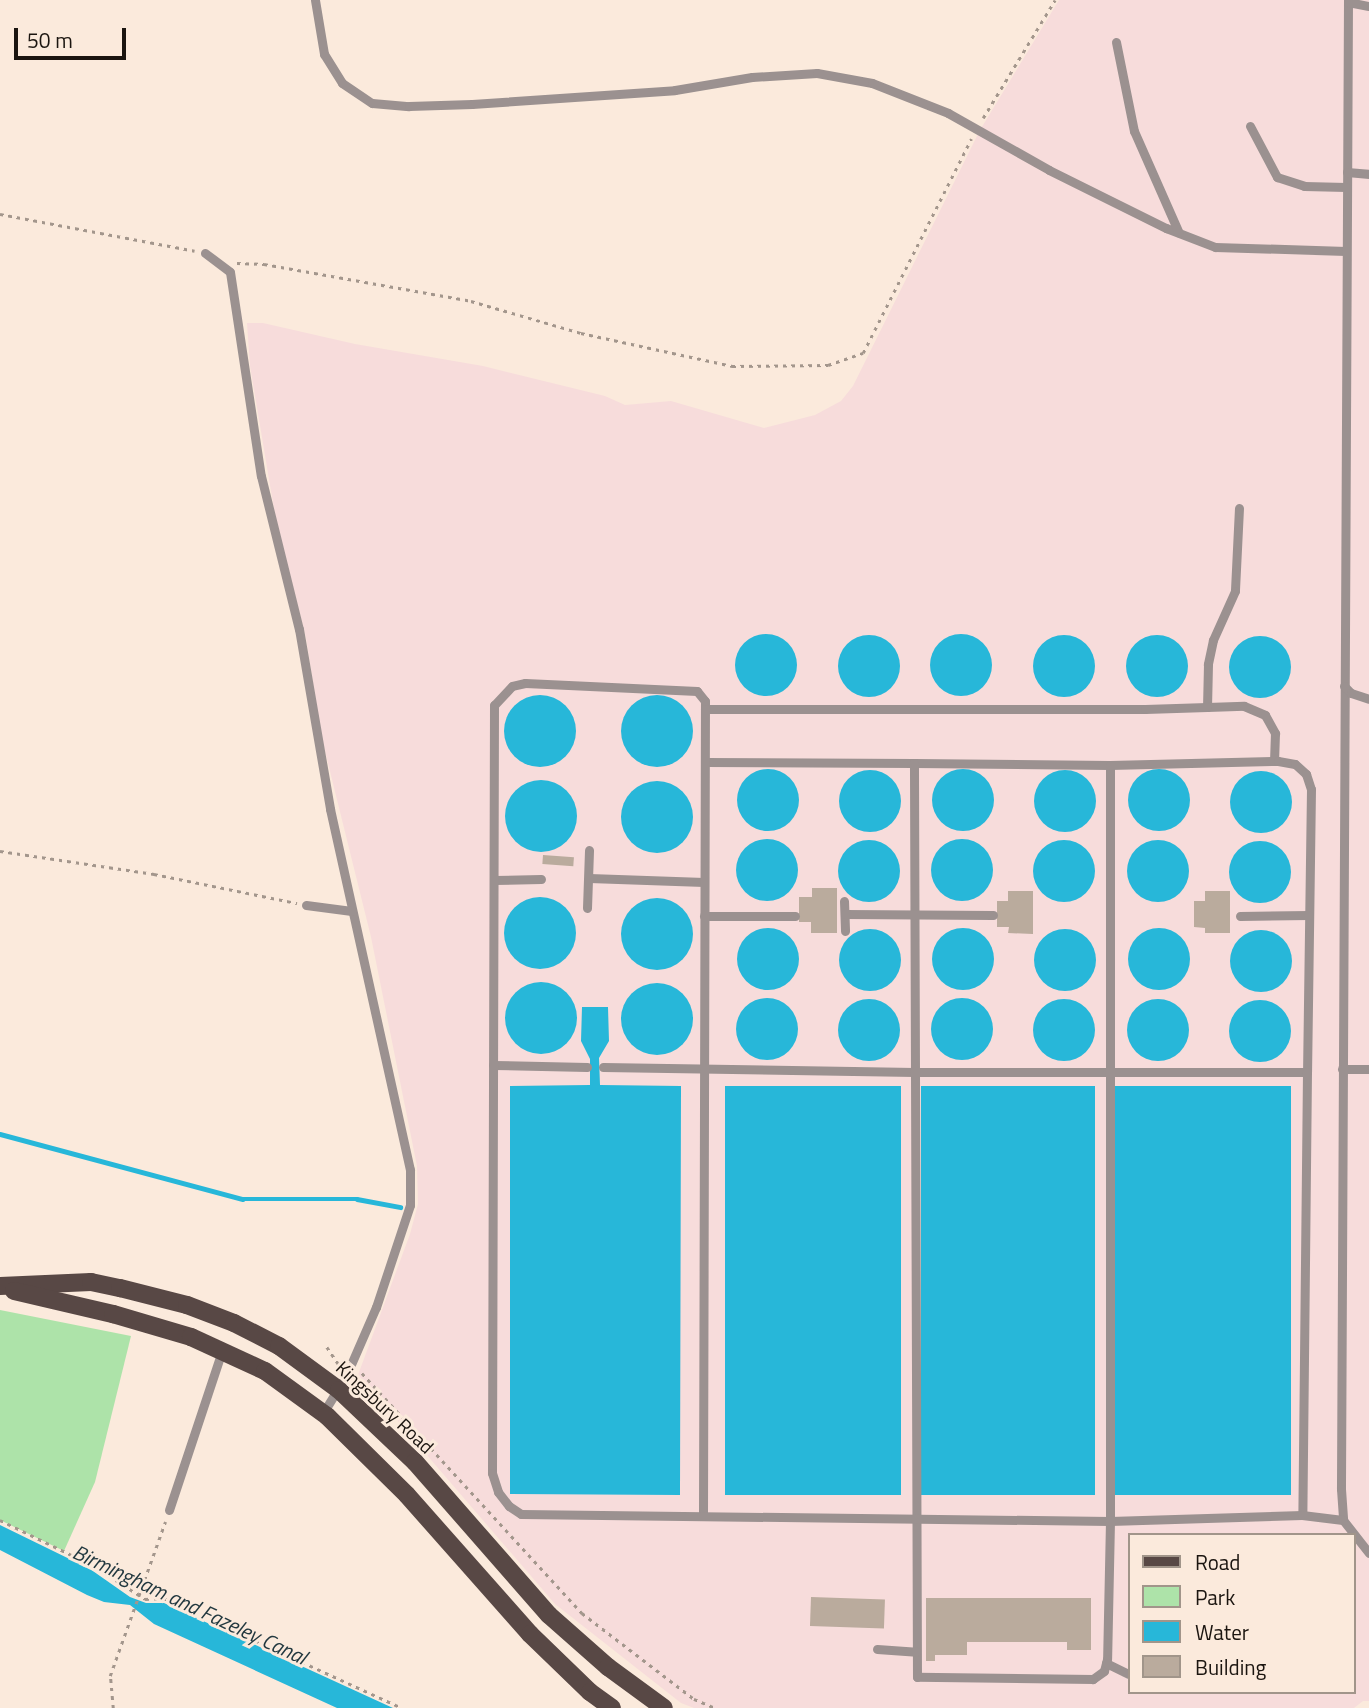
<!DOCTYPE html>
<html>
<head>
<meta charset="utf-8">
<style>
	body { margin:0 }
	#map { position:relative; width:1369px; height:1708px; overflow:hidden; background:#fbeadc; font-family:"Titillium Web",sans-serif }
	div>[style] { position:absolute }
	.industrial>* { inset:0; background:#f7dcdb }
	.green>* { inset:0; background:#ade3a9 }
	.water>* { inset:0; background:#27b7d9; transform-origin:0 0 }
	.round { border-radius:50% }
	.stream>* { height:4.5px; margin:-2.25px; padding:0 2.25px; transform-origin:2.25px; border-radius:2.25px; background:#27b7d9 }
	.building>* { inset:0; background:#baab9d; transform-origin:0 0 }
	.path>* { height:2.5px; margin-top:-1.25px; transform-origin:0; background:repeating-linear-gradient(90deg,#a3968c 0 3.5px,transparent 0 8.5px) }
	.service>* { height:9px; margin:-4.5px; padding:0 4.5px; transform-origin:4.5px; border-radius:4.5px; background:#9b9190 }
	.primary>* { height:18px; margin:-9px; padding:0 9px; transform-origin:9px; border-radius:9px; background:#584845 }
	span { translate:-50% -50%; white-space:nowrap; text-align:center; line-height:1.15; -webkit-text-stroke:6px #fbeadc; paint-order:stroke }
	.street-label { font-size:19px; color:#1b1510 }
	.water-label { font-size:21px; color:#22383f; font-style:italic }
	.legend { position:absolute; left:1128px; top:1533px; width:228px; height:161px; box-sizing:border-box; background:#fbeadc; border:2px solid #a1958a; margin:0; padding:9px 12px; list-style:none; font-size:21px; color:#1b1510 }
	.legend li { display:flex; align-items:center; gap:14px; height:35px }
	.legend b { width:35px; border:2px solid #a1958a }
	.scale { position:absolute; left:14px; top:28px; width:112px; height:32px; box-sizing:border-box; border:4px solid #1b1510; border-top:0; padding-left:9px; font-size:21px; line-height:24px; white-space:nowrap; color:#1b1510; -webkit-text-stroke:5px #fbeadc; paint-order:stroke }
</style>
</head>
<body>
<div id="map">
	<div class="industrial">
		<i style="clip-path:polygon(evenodd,1059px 0,1369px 0,1369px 1701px,1363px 1701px,1354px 1708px,694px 1708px,681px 1703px,555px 1604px,358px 1375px,410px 1234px,418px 1204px,417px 1166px,371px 937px,321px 735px,306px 638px,275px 515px,250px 366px,247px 323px,263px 323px,355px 344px,483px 366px,605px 396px,625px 405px,671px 401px,764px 428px,815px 415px,841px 401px,853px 386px,980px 130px,1059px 0,1129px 1535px,1353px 1535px,1353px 1692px,1129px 1692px,1129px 1535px)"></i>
	</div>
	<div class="green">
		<i style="clip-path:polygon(0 1310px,131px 1336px,95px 1482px,64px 1551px,0 1520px)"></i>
	</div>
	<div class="water">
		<i class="round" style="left:735px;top:634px;width:62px;height:62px"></i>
		<i class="round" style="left:930px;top:634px;width:62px;height:62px"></i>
		<i class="round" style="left:1033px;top:635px;width:62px;height:62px"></i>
		<i class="round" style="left:1126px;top:635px;width:62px;height:62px"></i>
		<i class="round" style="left:838px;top:635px;width:62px;height:62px"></i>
		<i class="round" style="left:1229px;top:636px;width:62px;height:62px"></i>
		<i class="round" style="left:504px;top:695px;width:72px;height:72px"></i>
		<i class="round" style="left:621px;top:695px;width:72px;height:72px"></i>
		<i class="round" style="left:737px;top:769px;width:62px;height:62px"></i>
		<i class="round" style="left:932px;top:769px;width:62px;height:62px"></i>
		<i class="round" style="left:1128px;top:769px;width:62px;height:62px"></i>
		<i class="round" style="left:839px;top:770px;width:62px;height:62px"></i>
		<i class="round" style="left:1034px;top:770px;width:62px;height:62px"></i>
		<i class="round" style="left:1230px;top:771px;width:62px;height:62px"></i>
		<i class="round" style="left:505px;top:780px;width:72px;height:72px"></i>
		<i class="round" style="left:621px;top:781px;width:72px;height:72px"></i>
		<i class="round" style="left:931px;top:839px;width:62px;height:62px"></i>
		<i class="round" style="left:736px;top:839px;width:62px;height:62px"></i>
		<i class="round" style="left:838px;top:840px;width:62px;height:62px"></i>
		<i class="round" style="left:1033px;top:840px;width:62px;height:62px"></i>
		<i class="round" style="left:1127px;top:840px;width:62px;height:62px"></i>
		<i class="round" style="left:1229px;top:841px;width:62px;height:62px"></i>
		<i class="round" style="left:504px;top:897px;width:72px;height:72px"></i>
		<i class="round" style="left:621px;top:898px;width:72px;height:72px"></i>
		<i class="round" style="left:1128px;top:928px;width:62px;height:62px"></i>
		<i class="round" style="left:737px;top:928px;width:62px;height:62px"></i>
		<i class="round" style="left:932px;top:928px;width:62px;height:62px"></i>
		<i class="round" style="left:839px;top:929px;width:62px;height:62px"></i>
		<i class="round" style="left:1034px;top:929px;width:62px;height:62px"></i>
		<i class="round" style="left:1230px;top:930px;width:62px;height:62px"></i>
		<i class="round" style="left:505px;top:982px;width:72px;height:72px"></i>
		<i class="round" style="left:621px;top:983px;width:72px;height:72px"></i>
		<i class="round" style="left:736px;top:998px;width:62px;height:62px"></i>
		<i class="round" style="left:931px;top:998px;width:62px;height:62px"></i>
		<i class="round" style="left:1033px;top:999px;width:62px;height:62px"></i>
		<i class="round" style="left:838px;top:999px;width:62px;height:62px"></i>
		<i class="round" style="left:1127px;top:999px;width:62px;height:62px"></i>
		<i class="round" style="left:1229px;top:1000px;width:62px;height:62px"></i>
		<i style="clip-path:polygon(582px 1007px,608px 1007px,609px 1041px,599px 1058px,600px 1085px,681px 1086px,680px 1495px,510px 1494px,510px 1086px,590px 1085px,590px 1059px,581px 1041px)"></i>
		<i style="left:725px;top:1086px;width:176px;height:409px"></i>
		<i style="left:921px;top:1086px;width:174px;height:409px"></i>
		<i style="left:1115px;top:1086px;width:176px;height:409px"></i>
		<i style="clip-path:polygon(0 1525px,90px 1569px,130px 1597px,146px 1603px,164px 1603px,393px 1708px,337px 1708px,154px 1624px,130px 1605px,104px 1602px,87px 1595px,0 1550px)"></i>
	</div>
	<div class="stream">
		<i style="left:0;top:1134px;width:251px;rotate:15deg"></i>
		<i style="left:242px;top:1199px;width:115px"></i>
		<i style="left:357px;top:1199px;width:44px;rotate:10.5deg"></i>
	</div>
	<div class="building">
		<i style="left:543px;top:855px;width:31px;height:9px;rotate:4deg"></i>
		<i style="clip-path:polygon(812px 888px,837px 888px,837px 933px,811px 933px,811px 922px,799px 922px,799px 897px,812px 897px)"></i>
		<i style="clip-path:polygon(1008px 891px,1033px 891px,1033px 934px,1008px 933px,1009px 927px,997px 927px,997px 901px,1008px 901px)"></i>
		<i style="clip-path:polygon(1205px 891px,1230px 891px,1230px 933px,1205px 933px,1205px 928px,1194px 927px,1194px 901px,1205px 901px)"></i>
		<i style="left:811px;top:1597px;width:74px;height:29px;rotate:2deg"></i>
		<i style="clip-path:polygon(926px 1598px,1091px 1598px,1091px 1650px,1067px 1650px,1067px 1642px,967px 1642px,967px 1655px,935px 1655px,935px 1661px,926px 1661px)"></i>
	</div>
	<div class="path">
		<i style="left:983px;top:118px;width:138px;rotate:-58.6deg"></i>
		<i style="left:0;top:214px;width:198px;rotate:10.7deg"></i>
		<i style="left:237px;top:263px;width:27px;rotate:2deg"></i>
		<i style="left:264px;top:264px;width:210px;rotate:10.1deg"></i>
		<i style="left:471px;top:301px;width:115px;rotate:16.2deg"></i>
		<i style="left:581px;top:333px;width:155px;rotate:12.3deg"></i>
		<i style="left:732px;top:366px;width:96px;rotate:-0.6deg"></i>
		<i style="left:828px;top:365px;width:37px;rotate:-19deg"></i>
		<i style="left:863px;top:353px;width:240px;rotate:-63.2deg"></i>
		<i style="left:0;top:851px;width:156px;rotate:8.5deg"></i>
		<i style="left:154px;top:874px;width:146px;rotate:11.5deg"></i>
		<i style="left:327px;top:1347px;width:22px;rotate:56deg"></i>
		<i style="left:362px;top:1373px;width:326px;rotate:47.5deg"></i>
		<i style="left:582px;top:1613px;width:141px;rotate:37.5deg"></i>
		<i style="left:694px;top:1699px;width:23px;rotate:23deg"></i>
		<i style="left:0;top:1520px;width:105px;rotate:26.1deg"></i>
		<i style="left:94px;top:1566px;width:61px;rotate:32.9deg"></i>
		<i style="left:145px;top:1599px;width:18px;rotate:-3deg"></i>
		<i style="left:163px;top:1598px;width:263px;rotate:24.7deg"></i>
		<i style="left:113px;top:1708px;width:32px;rotate:-95deg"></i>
		<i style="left:110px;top:1676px;width:164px;rotate:-70.3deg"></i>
	</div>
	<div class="service">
		<i style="left:315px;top:0;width:55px;rotate:80.5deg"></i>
		<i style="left:324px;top:54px;width:34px;rotate:58deg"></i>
		<i style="left:342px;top:83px;width:36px;rotate:34deg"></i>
		<i style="left:372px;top:103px;width:37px;rotate:5deg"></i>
		<i style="left:409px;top:106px;width:63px;rotate:-1.8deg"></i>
		<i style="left:472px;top:104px;width:203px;rotate:-3.9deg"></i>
		<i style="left:675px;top:90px;width:78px;rotate:-9.6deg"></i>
		<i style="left:752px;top:77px;width:65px;rotate:-3.5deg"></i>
		<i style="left:817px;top:73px;width:56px;rotate:10.3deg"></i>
		<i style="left:872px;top:83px;width:82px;rotate:21.5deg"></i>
		<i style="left:948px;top:113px;width:116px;rotate:29.4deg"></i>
		<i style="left:1049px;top:170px;width:131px;rotate:26.4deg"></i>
		<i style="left:1166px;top:228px;width:53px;rotate:21.2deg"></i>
		<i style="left:1215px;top:247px;width:131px;rotate:1.7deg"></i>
		<i style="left:1348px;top:0;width:1489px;rotate:90.27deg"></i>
		<i style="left:1341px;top:1489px;width:31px;rotate:86deg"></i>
		<i style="left:1343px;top:1520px;width:42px;rotate:51.8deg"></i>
		<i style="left:1348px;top:2px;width:21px;rotate:11deg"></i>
		<i style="left:1116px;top:42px;width:91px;rotate:78.6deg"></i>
		<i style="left:1134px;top:131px;width:111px;rotate:66.2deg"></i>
		<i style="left:1250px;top:126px;width:58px;rotate:62.1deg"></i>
		<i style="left:1277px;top:177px;width:28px;rotate:18deg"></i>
		<i style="left:1304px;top:186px;width:42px;rotate:1.4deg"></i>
		<i style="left:1347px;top:172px;width:22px;rotate:5deg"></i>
		<i style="left:205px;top:253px;width:31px;rotate:37deg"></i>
		<i style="left:230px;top:272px;width:206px;rotate:81.4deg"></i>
		<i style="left:261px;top:476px;width:158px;rotate:76.1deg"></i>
		<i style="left:299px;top:629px;width:183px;rotate:80.2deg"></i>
		<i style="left:330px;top:809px;width:370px;rotate:77.5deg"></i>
		<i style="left:410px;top:1170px;width:35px;rotate:90deg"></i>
		<i style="left:410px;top:1205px;width:108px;rotate:108.4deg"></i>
		<i style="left:376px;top:1307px;width:75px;rotate:113.5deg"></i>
		<i style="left:346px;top:1376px;width:44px;rotate:121.9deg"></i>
		<i style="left:1239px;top:508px;width:83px;rotate:92.8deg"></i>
		<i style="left:1235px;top:591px;width:54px;rotate:114.2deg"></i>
		<i style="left:1213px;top:640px;width:25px;rotate:102deg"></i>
		<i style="left:1208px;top:664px;width:43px;rotate:91.3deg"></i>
		<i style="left:1207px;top:707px;width:37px;rotate:-2deg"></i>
		<i style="left:1244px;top:706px;width:23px;rotate:23deg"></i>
		<i style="left:1265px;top:715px;width:21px;rotate:61deg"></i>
		<i style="left:1275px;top:733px;width:28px;rotate:92deg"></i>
		<i style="left:1344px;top:686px;width:10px;rotate:45deg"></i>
		<i style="left:1351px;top:693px;width:19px;rotate:18deg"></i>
		<i style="left:705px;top:709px;width:440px"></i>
		<i style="left:1145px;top:709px;width:62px;rotate:-1.8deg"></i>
		<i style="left:705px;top:762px;width:209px;rotate:0.3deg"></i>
		<i style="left:914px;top:763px;width:196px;rotate:0.6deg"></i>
		<i style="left:1110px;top:765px;width:756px;rotate:90deg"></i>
		<i style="left:1110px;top:1521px;width:138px;rotate:91.2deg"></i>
		<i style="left:1107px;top:1659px;width:12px;rotate:104deg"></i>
		<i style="left:1104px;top:1671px;width:14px;rotate:144deg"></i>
		<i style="left:1093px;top:1679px;width:176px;rotate:-179.3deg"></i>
		<i style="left:917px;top:1677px;width:914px;rotate:-90.19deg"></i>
		<i style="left:1110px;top:765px;width:168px;rotate:-1.4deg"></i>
		<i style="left:1278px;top:761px;width:17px;rotate:10deg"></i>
		<i style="left:1295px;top:764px;width:15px;rotate:42deg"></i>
		<i style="left:1306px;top:774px;width:16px;rotate:72deg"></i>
		<i style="left:1311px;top:789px;width:283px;rotate:90.8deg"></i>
		<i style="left:589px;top:878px;width:115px;rotate:2deg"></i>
		<i style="left:494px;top:880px;width:47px;rotate:-1.2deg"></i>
		<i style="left:844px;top:901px;width:30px;rotate:88deg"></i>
		<i style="left:306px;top:905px;width:46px;rotate:7.4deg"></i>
		<i style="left:587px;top:908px;width:58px;rotate:-88deg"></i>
		<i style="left:845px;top:914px;width:148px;rotate:0.4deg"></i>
		<i style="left:704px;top:916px;width:91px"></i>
		<i style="left:1240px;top:916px;width:69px;rotate:-0.8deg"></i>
		<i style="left:493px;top:1065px;width:94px;rotate:1.2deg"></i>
		<i style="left:603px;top:1067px;width:311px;rotate:0.9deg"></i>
		<i style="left:914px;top:1072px;width:393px"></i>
		<i style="left:1307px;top:1072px;width:443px;rotate:90.6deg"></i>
		<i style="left:1342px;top:1069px;width:27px"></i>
		<i style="left:169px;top:1510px;width:168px;rotate:-71.6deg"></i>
		<i style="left:703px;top:1516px;width:815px;rotate:-89.86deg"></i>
		<i style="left:705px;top:701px;width:13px;rotate:-129deg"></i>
		<i style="left:697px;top:691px;width:172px;rotate:-177.3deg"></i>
		<i style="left:525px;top:683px;width:13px;rotate:167deg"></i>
		<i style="left:512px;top:686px;width:26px;rotate:133deg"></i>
		<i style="left:494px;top:705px;width:768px;rotate:90.15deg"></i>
		<i style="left:492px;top:1473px;width:20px;rotate:72deg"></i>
		<i style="left:498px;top:1492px;width:18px;rotate:52deg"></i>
		<i style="left:509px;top:1506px;width:14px;rotate:34deg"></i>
		<i style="left:521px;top:1514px;width:589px;rotate:0.68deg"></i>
		<i style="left:1110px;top:1521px;width:192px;rotate:-1.8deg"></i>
		<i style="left:1302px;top:1515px;width:41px;rotate:7deg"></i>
		<i style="left:877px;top:1649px;width:39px;rotate:4deg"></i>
		<i style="left:1106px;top:1663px;width:25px;rotate:26deg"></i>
	</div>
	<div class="primary">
		<i style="left:0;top:1286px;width:91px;rotate:-2.5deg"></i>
		<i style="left:91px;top:1282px;width:30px;rotate:12deg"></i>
		<i style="left:120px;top:1288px;width:69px;rotate:14.2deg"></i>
		<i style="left:187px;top:1305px;width:50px;rotate:21deg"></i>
		<i style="left:234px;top:1323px;width:51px;rotate:27.1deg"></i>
		<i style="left:279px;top:1346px;width:74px;rotate:36.3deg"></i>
		<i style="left:339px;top:1390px;width:105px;rotate:43.5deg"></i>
		<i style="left:415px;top:1462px;width:203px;rotate:48.8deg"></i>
		<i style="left:549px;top:1615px;width:79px;rotate:41.4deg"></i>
		<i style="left:608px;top:1667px;width:69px;rotate:36.2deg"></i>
		<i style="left:14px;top:1291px;width:102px;rotate:13.1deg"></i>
		<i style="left:113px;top:1314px;width:81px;rotate:16.4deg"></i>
		<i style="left:191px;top:1337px;width:81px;rotate:24.7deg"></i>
		<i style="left:265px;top:1371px;width:77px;rotate:36deg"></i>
		<i style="left:327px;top:1416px;width:112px;rotate:44.6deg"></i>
		<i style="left:407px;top:1495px;width:186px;rotate:48.5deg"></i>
		<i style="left:530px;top:1634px;width:83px;rotate:44deg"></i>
		<i style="left:590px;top:1692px;width:27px;rotate:36deg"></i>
	</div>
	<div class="street-label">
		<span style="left:385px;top:1407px;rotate:43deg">Kingsbury Road</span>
	</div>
	<div class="water-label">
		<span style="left:190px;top:1604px;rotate:25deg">Birmingham and Fazeley Canal</span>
	</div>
	<ul class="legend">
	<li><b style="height:9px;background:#584845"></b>Road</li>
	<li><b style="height:19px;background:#ade3a9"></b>Park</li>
	<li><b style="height:19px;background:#27b7d9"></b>Water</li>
	<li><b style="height:19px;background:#baab9d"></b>Building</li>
	</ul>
	<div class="scale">50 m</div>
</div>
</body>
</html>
